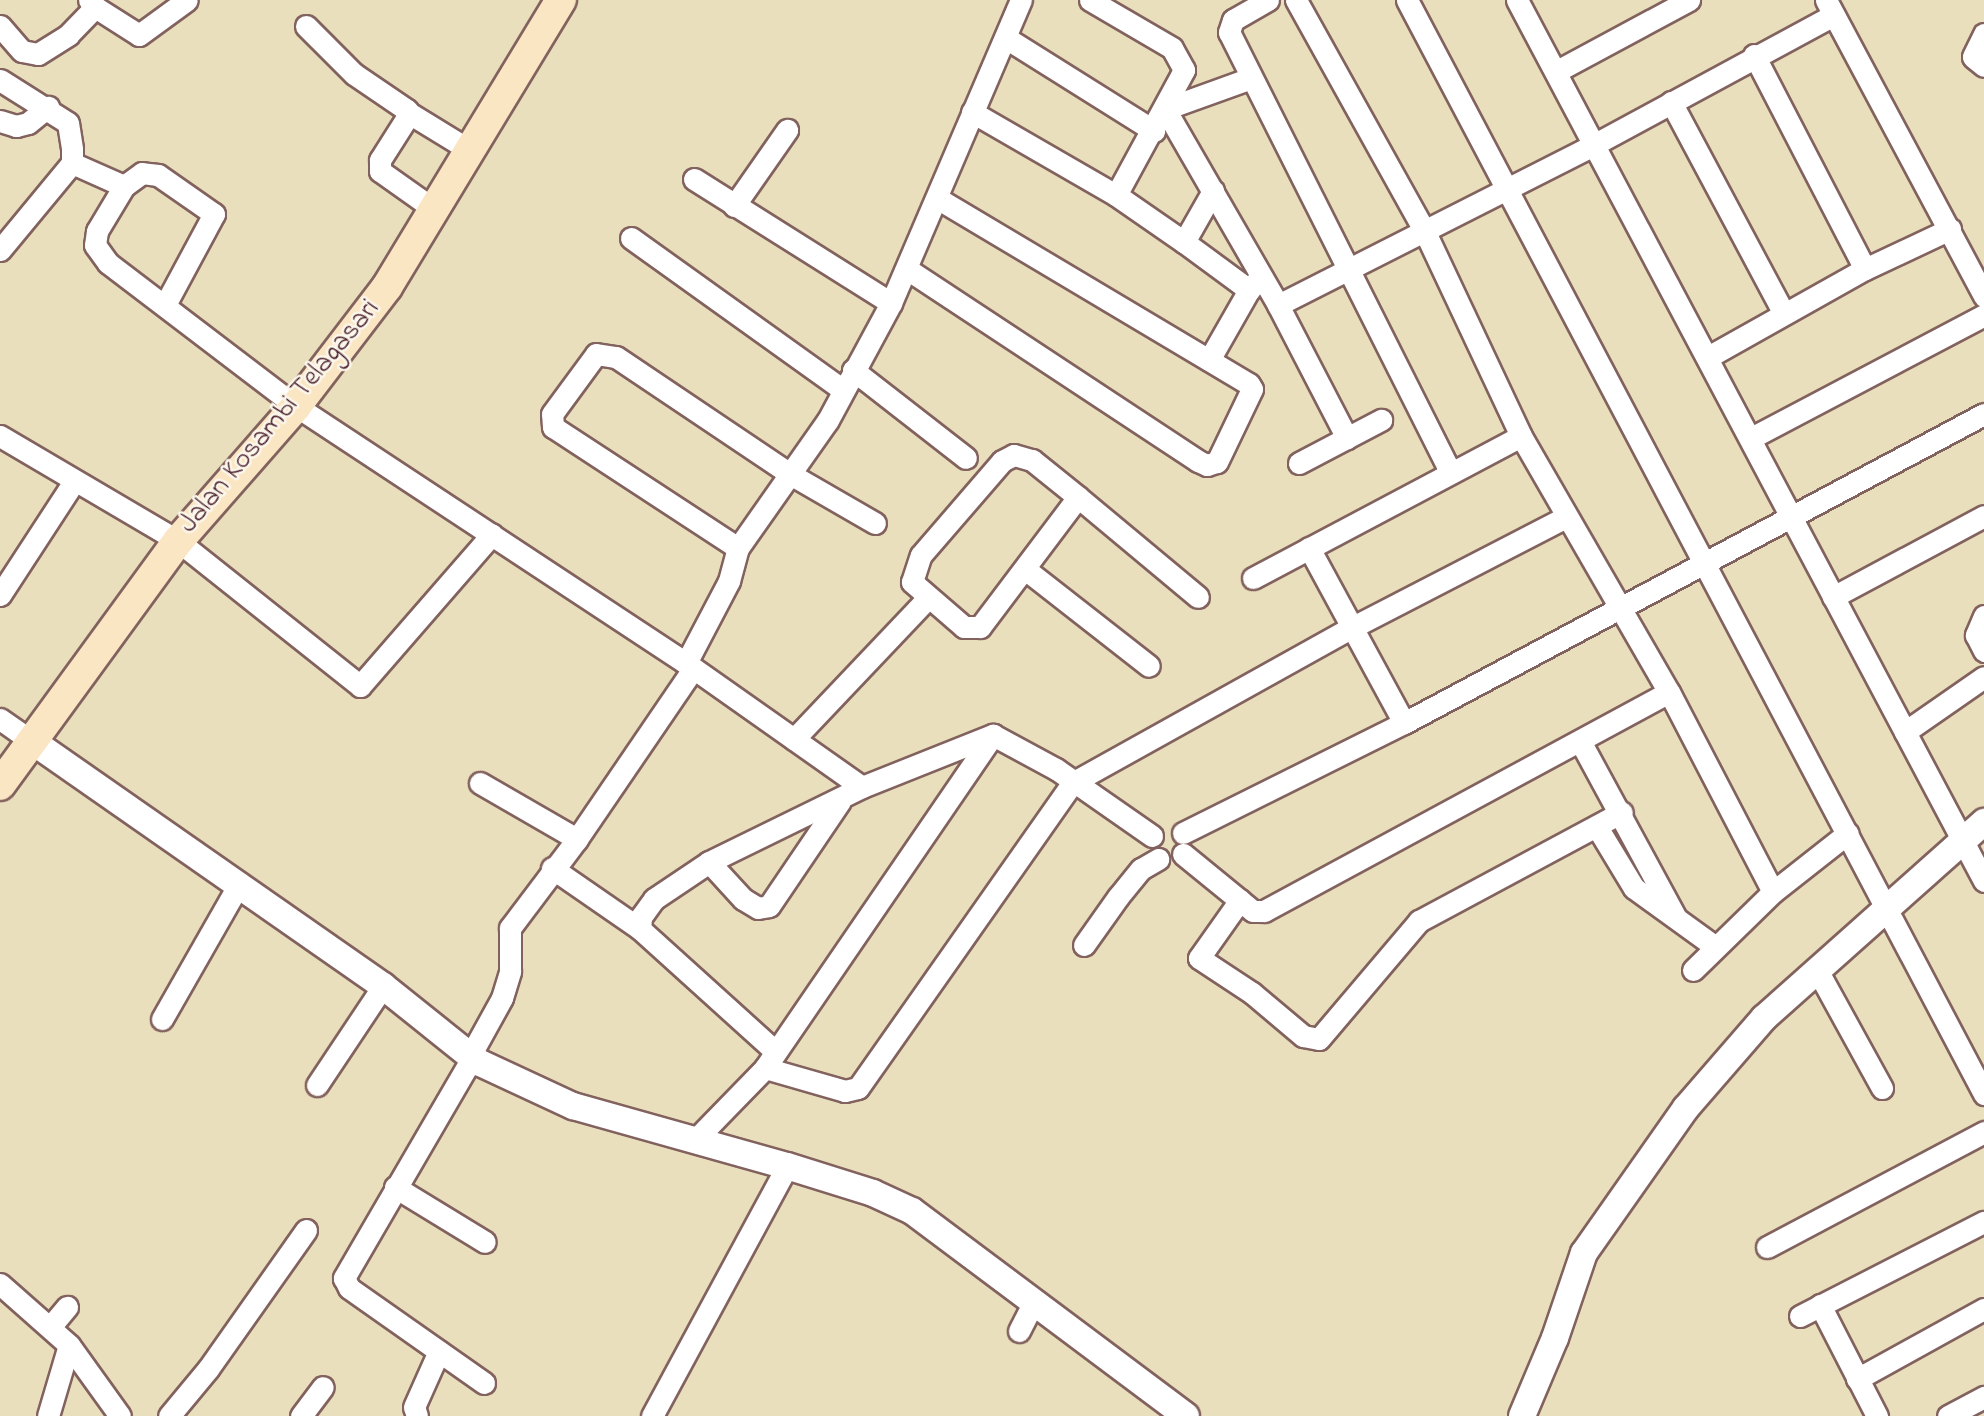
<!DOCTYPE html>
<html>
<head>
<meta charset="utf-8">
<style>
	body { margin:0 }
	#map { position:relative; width:1984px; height:1416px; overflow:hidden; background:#eadfbc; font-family:"Indie Flower",sans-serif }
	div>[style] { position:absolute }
	.roads { filter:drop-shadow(2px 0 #82625e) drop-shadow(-2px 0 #82625e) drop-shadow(0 2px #82625e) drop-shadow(0 -2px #82625e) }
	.minor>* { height:21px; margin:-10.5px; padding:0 10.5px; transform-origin:10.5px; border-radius:10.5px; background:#fff }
	.tertiary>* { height:26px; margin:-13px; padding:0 13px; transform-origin:13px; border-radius:13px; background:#fff }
	.secondary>* { height:30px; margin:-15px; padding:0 15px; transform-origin:15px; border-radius:15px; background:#fbe6c4 }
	span { translate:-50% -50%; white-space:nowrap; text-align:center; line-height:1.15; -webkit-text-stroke:5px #fbf7ec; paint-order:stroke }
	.street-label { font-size:28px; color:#4a1f2b }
</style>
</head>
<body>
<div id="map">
	<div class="roads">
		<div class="minor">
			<i style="left:1090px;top:0;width:95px;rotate:30.3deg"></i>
			<i style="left:1172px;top:48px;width:25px;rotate:61deg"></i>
			<i style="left:1184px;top:70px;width:142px;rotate:118.5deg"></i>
			<i style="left:1268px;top:0;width:40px;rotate:150.3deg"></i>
			<i style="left:1233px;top:20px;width:13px;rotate:108deg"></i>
			<i style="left:1229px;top:32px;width:492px;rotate:63.3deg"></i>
			<i style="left:1296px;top:0;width:265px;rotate:60.9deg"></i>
			<i style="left:1425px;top:232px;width:225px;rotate:64.8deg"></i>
			<i style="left:1521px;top:436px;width:296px;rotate:60deg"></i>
			<i style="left:1669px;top:692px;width:225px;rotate:62.5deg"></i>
			<i style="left:1407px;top:0;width:1237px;rotate:62.19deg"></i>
			<i style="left:1517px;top:0;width:997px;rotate:62.07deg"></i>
			<i style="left:1826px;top:0;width:336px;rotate:61.9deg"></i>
			<i style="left:95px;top:7px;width:52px;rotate:32.5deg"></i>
			<i style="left:139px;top:35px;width:59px;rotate:-36.1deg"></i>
			<i style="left:0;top:26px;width:33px;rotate:49deg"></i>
			<i style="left:22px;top:51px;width:16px;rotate:11deg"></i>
			<i style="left:38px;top:54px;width:36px;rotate:-32deg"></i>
			<i style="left:68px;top:35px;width:39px;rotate:-46deg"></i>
			<i style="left:95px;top:7px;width:9px;rotate:-131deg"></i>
			<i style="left:306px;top:26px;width:68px;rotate:45deg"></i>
			<i style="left:354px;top:74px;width:64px;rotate:34.2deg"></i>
			<i style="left:407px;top:110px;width:9px;rotate:96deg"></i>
			<i style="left:406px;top:119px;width:49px;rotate:122.4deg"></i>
			<i style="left:380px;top:160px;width:11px;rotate:90deg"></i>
			<i style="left:380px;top:171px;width:67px;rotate:35.3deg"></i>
			<i style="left:1984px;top:34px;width:25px;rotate:116deg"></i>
			<i style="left:1973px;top:57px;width:14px;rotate:39deg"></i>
			<i style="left:1006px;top:38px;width:175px;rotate:32.1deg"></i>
			<i style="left:1754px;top:55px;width:241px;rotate:62.6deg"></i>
			<i style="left:1557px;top:71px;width:150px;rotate:-28.3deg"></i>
			<i style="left:1251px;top:78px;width:91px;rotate:160.2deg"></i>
			<i style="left:1165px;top:109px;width:226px;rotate:60deg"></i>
			<i style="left:1278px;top:305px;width:150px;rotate:62.6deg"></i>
			<i style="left:0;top:80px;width:80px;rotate:32.3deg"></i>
			<i style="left:68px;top:123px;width:26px;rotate:81deg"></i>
			<i style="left:72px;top:149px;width:14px;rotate:90deg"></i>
			<i style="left:72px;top:163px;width:113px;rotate:129.6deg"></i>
			<i style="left:1671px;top:102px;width:238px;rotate:61.9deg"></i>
			<i style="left:972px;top:112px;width:166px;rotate:30deg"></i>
			<i style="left:1116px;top:195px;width:83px;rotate:34.7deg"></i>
			<i style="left:1184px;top:242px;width:59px;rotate:-60.4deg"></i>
			<i style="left:409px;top:113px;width:73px;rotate:31.5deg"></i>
			<i style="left:0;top:121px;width:17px;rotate:17deg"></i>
			<i style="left:16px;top:126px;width:12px;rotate:-14deg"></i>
			<i style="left:28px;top:123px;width:26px;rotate:-39deg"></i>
			<i style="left:72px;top:163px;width:57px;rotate:23.9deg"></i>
			<i style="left:694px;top:179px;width:233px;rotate:32.2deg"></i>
			<i style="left:734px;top:206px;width:93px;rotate:-55.1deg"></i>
			<i style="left:631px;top:238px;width:261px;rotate:35.6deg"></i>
			<i style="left:1184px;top:242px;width:81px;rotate:36.4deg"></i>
			<i style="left:1249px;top:290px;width:18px;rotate:-49deg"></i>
			<i style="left:907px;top:269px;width:349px;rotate:33.4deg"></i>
			<i style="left:1198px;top:461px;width:10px;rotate:24deg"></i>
			<i style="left:1207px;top:465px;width:10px;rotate:-17deg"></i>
			<i style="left:1217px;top:462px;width:81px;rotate:-64.4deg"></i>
			<i style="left:1252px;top:389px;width:6px;rotate:-121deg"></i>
			<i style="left:1249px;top:384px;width:361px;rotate:-149.2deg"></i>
			<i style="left:166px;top:303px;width:101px;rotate:-61.7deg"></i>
			<i style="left:214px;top:214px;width:68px;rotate:-145.1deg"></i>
			<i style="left:158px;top:175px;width:16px;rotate:-173deg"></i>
			<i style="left:142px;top:173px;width:22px;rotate:144deg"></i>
			<i style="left:124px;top:186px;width:52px;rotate:121deg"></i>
			<i style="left:97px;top:231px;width:14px;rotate:98deg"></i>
			<i style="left:95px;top:245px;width:22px;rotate:54deg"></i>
			<i style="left:108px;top:263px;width:236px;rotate:37.3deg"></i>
			<i style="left:296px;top:406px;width:467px;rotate:33.4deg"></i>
			<i style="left:686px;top:663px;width:215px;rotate:35.2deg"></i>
			<i style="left:1278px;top:305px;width:358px;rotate:-26.9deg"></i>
			<i style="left:1597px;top:143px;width:269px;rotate:-28.4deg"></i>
			<i style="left:1708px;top:357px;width:180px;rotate:-29.3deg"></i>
			<i style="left:1865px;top:269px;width:94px;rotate:-25.2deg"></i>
			<i style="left:1209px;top:360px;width:81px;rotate:-60.3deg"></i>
			<i style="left:853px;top:370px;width:143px;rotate:37.9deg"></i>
			<i style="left:0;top:436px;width:207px;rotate:30.5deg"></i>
			<i style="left:178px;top:541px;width:233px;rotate:38.5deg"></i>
			<i style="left:360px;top:686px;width:201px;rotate:-49deg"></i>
			<i style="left:1751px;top:438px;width:263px;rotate:-27.8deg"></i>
			<i style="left:1299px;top:463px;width:93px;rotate:-27.7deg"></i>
			<i style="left:1078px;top:497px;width:163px;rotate:127deg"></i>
			<i style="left:980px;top:627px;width:16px;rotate:180deg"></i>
			<i style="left:964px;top:627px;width:69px;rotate:-139.1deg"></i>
			<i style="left:912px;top:582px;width:28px;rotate:-72deg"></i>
			<i style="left:921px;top:555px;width:124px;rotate:-49.2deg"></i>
			<i style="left:1002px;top:461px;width:13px;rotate:-27deg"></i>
			<i style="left:1014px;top:455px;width:19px;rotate:16deg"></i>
			<i style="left:1032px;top:460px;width:59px;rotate:38.8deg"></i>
			<i style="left:1078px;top:497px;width:156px;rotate:39.8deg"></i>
			<i style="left:738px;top:548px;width:221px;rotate:-146.8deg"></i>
			<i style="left:553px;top:427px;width:13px;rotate:-94deg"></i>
			<i style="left:552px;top:414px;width:74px;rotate:-53.7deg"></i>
			<i style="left:596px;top:354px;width:20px;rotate:9deg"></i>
			<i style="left:616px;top:357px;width:210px;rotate:33.9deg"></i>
			<i style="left:790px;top:474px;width:98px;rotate:30deg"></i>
			<i style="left:1309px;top:548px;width:199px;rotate:61.5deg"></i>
			<i style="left:1025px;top:569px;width:157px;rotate:38deg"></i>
			<i style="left:1253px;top:578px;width:303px;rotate:-27.9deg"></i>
			<i style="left:0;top:595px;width:134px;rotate:-56.9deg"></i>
			<i style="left:1833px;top:597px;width:171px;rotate:-28.2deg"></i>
			<i style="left:1984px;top:616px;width:21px;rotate:113deg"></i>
			<i style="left:1976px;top:635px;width:18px;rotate:63deg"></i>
			<i style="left:686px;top:663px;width:93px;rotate:-62.3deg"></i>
			<i style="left:729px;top:581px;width:34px;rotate:-75deg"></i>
			<i style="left:738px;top:548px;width:156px;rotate:-54.9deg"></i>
			<i style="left:828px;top:420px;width:133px;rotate:-61.7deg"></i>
			<i style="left:891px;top:303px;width:330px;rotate:-66.8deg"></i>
			<i style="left:0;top:719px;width:39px;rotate:35deg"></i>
			<i style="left:1905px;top:732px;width:96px;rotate:-34.8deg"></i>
			<i style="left:794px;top:739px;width:193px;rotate:-46.5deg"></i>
			<i style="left:1580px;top:741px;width:201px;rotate:61.5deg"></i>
			<i style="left:480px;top:783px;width:112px;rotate:30deg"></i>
			<i style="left:1597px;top:827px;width:71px;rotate:58.8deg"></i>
			<i style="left:1634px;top:888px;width:99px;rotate:35.9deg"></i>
			<i style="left:1183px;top:833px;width:247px;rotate:-26.5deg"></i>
			<i style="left:1404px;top:723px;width:657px;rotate:-28.05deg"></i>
			<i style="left:1183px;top:854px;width:90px;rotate:39.2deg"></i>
			<i style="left:1253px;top:911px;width:11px"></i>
			<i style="left:1264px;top:911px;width:460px;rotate:-28.4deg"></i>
			<i style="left:709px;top:862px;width:50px;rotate:47.4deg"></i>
			<i style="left:743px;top:899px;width:17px;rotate:31deg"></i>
			<i style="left:758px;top:908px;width:11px;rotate:-10deg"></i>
			<i style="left:769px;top:906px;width:127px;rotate:-55.9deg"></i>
			<i style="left:552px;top:868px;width:107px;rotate:34.7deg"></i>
			<i style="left:640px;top:929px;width:183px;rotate:42.1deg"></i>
			<i style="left:1240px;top:900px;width:71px;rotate:125.3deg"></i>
			<i style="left:1199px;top:958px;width:64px;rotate:33.4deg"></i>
			<i style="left:1252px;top:993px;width:67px;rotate:40.1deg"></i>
			<i style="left:1303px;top:1036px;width:16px;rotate:11deg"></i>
			<i style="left:1319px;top:1039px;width:155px;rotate:-49.7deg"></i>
			<i style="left:1419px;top:921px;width:230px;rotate:-28.2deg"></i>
			<i style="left:640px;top:929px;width:12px;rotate:-85deg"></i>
			<i style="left:641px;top:917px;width:22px;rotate:-54deg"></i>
			<i style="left:654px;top:899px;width:66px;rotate:-33.9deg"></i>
			<i style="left:709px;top:862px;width:170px;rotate:-26.1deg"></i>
			<i style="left:862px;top:787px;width:141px;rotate:-21.7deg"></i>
			<i style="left:993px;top:735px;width:72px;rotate:28.4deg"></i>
			<i style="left:1056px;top:769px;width:117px;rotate:34.9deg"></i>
			<i style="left:1084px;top:945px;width:59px;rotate:-54.7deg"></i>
			<i style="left:1118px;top:897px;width:36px;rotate:-51deg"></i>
			<i style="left:1141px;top:869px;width:20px;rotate:-30deg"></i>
			<i style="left:1816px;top:968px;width:137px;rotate:61.2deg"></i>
			<i style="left:1693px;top:970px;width:112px;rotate:-44.3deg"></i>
			<i style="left:1773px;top:892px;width:95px;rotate:-38.2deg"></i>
			<i style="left:162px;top:1019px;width:155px;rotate:-60.3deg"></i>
			<i style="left:470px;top:1056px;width:66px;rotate:-61.1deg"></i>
			<i style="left:502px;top:998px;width:28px;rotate:-73deg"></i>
			<i style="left:510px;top:971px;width:43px;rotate:-90deg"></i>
			<i style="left:510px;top:928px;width:111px;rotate:-53deg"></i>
			<i style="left:577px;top:839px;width:206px;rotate:-55.7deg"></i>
			<i style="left:472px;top:1058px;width:255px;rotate:120.2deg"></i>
			<i style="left:344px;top:1278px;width:11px;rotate:63deg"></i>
			<i style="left:349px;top:1288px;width:165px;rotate:35.1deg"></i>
			<i style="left:765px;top:1068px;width:83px;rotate:16deg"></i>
			<i style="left:845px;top:1091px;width:13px;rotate:-13deg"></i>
			<i style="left:858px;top:1088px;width:373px;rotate:-54.9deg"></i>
			<i style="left:1072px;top:783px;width:319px;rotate:-29.1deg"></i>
			<i style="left:1351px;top:628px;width:242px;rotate:-27.3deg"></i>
			<i style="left:317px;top:1085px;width:119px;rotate:-56.3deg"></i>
			<i style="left:697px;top:1138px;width:98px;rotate:-45.8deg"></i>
			<i style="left:765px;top:1068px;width:404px;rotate:-55.6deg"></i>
			<i style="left:395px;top:1187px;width:105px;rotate:31.4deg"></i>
			<i style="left:1767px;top:1247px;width:246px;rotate:-27.9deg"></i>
			<i style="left:0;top:1284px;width:92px;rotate:41.5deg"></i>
			<i style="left:69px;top:1345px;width:87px;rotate:54.3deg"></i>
			<i style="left:1820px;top:1305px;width:125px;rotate:62.8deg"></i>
			<i style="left:1800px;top:1316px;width:207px;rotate:-27.1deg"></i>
			<i style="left:51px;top:1326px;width:25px;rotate:-50deg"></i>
			<i style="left:1019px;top:1331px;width:33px;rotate:-63deg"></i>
			<i style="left:1857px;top:1379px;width:145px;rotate:-28.9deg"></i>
			<i style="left:48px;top:1416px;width:74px;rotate:-73.5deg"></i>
			<i style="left:169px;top:1416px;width:61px;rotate:-50.3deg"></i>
			<i style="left:208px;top:1369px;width:170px;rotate:-54.8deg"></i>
			<i style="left:301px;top:1416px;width:36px;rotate:-53deg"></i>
			<i style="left:417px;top:1416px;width:9px;rotate:-108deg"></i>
			<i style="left:414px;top:1407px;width:61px;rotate:-65.9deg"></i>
			<i style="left:652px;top:1416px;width:284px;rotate:-61.6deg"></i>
			<i style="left:1948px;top:1416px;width:41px;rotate:-27.8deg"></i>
		</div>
		<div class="tertiary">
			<i style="left:32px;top:741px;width:428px;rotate:34.9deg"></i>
			<i style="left:383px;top:986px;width:122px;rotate:38.7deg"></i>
			<i style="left:478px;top:1062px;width:105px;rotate:24.9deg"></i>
			<i style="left:573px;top:1106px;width:222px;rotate:15.7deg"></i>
			<i style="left:787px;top:1166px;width:90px;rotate:17.4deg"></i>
			<i style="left:873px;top:1193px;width:43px;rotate:24.8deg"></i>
			<i style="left:912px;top:1211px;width:342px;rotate:36.8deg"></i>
			<i style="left:1522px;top:1416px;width:85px;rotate:-67.1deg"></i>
			<i style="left:1555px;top:1338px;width:90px;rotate:-71.2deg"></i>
			<i style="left:1584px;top:1253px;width:177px;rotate:-54.9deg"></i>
			<i style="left:1686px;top:1108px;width:119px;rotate:-49.1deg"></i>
			<i style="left:1764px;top:1018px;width:295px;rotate:-41.7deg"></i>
		</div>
		<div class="secondary">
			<i style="left:0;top:785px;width:302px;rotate:-53.9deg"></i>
			<i style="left:178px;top:541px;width:179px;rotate:-48.8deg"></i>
			<i style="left:296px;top:406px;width:150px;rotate:-52.6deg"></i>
			<i style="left:387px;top:287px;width:336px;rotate:-58.8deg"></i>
		</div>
	</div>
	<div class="street-label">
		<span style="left:280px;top:417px;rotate:-50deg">Jalan Kosambi Telagasari</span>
	</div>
</div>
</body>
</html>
